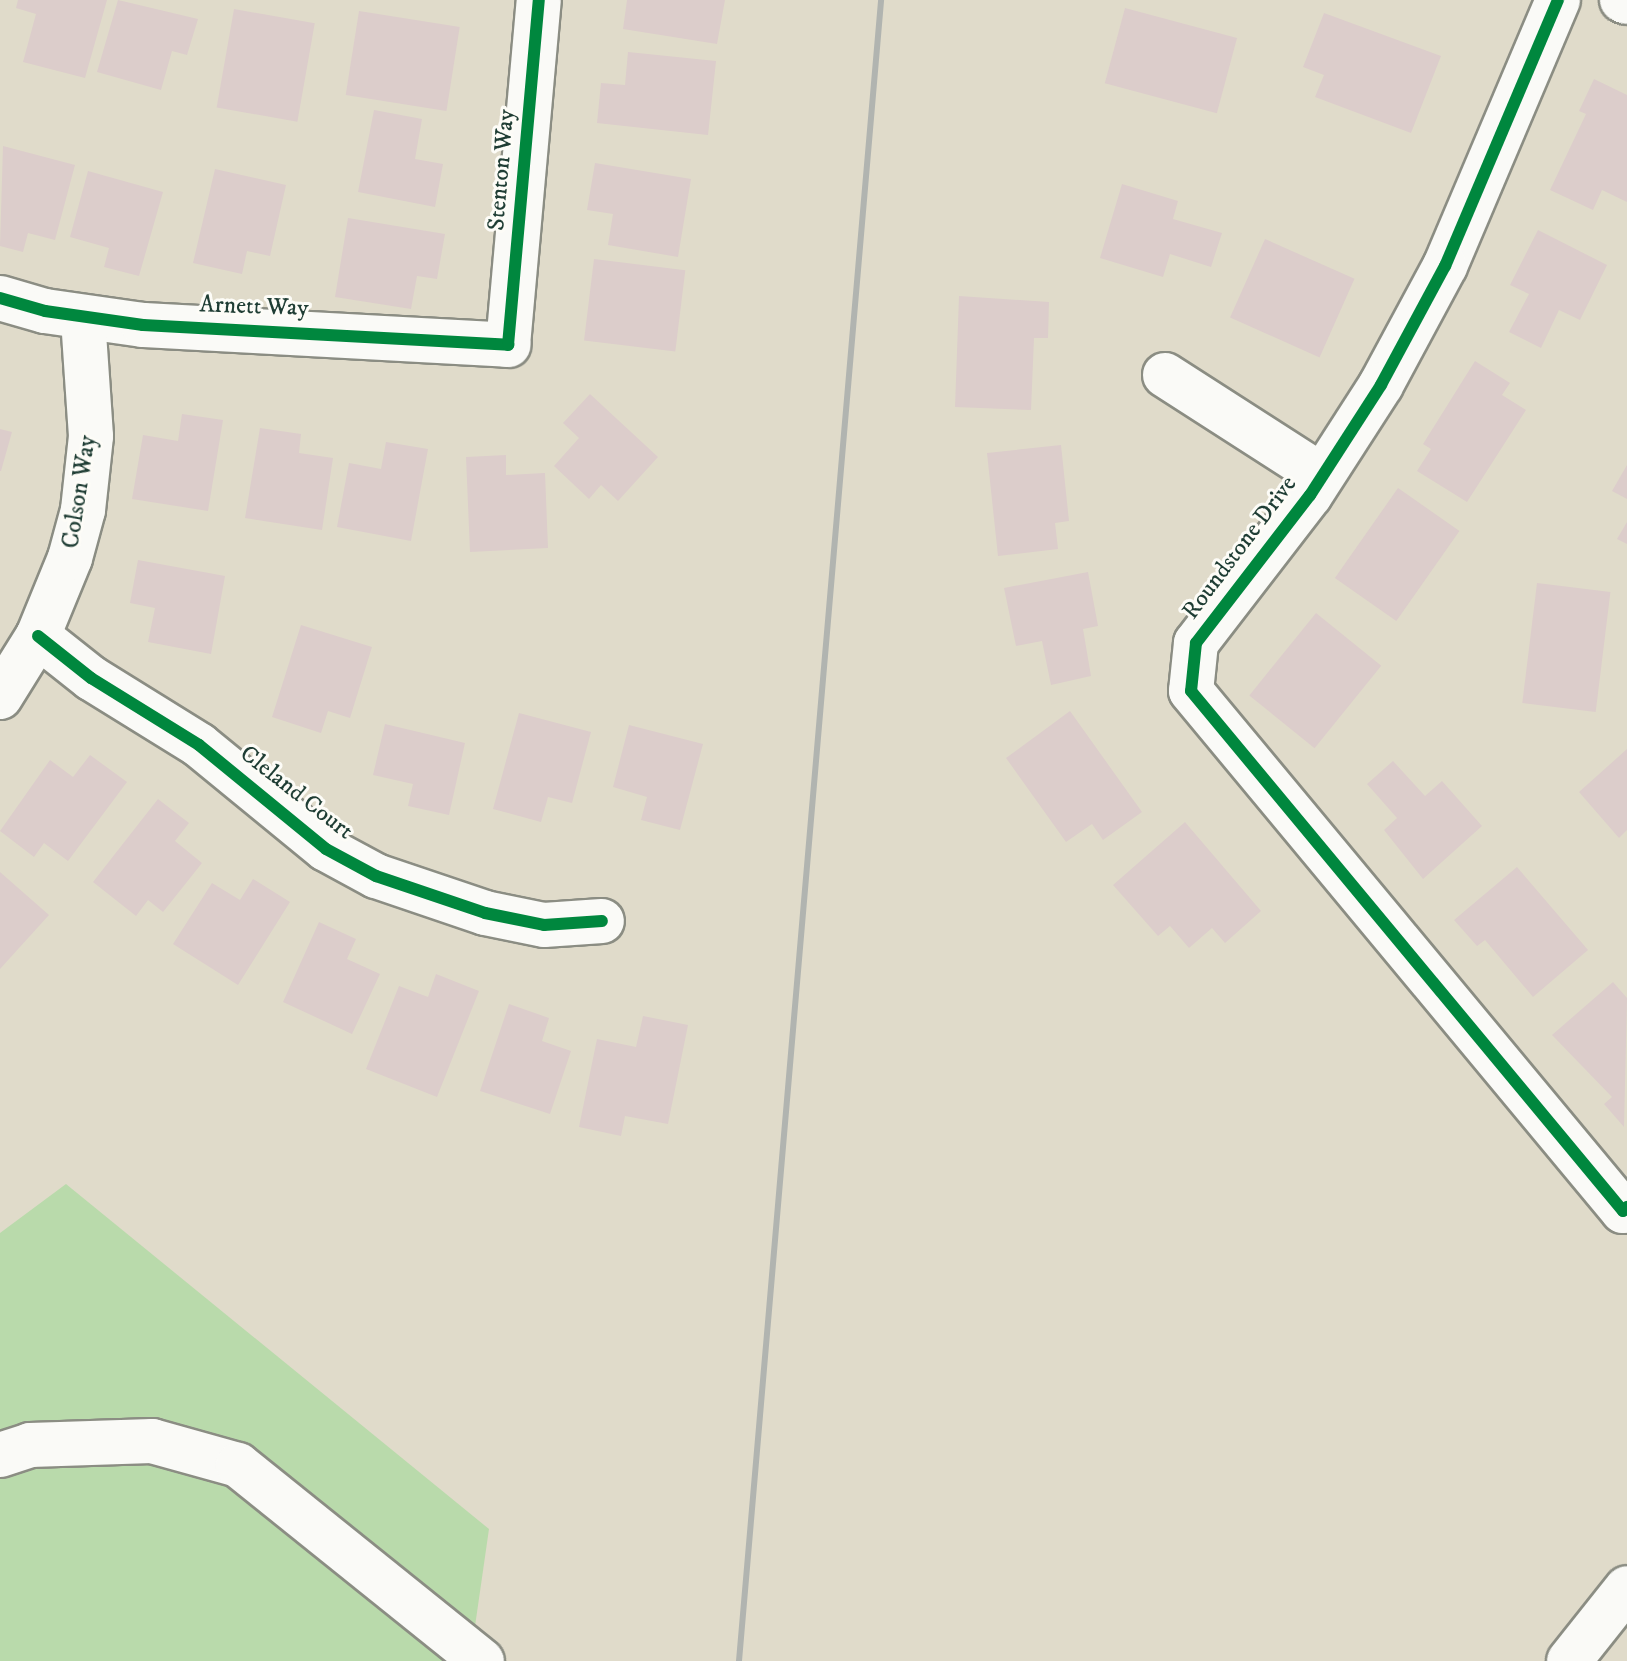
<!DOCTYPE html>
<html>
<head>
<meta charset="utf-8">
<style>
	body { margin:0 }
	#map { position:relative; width:1627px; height:1661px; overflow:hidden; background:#e0dbca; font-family:"IM FELL DW Pica",serif }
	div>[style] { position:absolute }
	.green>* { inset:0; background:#b9daab }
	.building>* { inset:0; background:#dccdcb; transform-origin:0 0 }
	.roads { filter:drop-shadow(2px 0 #8b8d83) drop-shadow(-2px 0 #8b8d83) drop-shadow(0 2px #8b8d83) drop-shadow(0 -2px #8b8d83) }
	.minor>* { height:44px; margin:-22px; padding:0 22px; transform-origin:22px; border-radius:22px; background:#fafaf7 }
	.rail>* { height:6px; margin:-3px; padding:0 3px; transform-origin:3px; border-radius:3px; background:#b1b4b0 }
	.cycleway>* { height:12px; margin:-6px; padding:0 6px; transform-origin:6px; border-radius:6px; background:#00873e }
	span { translate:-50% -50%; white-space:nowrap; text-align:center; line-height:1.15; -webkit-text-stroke:6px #fdfcf7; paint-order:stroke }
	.street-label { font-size:24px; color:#1f3d34 }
</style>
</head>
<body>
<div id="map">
	<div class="green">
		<i style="clip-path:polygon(66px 1184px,489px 1529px,470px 1661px,0 1661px,0 1233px)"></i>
	</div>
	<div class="building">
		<i style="clip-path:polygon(18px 0,107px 0,85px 78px,23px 62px,36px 14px,16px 8px)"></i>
		<i style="clip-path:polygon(118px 0,198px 19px,187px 55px,172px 51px,161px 90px,97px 72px)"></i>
		<i style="clip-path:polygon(627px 0,725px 0,717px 44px,623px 29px)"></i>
		<i style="left:1125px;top:8px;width:116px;height:78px;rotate:15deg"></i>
		<i style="left:234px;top:9px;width:82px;height:100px;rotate:10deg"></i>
		<i style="left:359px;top:11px;width:102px;height:85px;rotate:9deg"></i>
		<i style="clip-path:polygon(1324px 13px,1441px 56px,1411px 133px,1315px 97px,1324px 75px,1303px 67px)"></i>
		<i style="clip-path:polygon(628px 52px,716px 61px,708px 135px,597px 123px,601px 83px,625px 85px)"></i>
		<i style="clip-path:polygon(1594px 79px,1627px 95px,1627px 202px,1602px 190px,1593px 210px,1550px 190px,1586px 114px,1579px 111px)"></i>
		<i style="clip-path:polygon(374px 110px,422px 119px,415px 159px,443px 164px,435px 207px,358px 192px)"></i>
		<i style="clip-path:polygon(3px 146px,75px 165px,55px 240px,28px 233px,23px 252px,0 246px)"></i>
		<i style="clip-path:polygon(595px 163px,691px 179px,678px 257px,608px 245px,613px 214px,587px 210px)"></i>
		<i style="clip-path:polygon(215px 169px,286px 185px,270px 256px,247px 251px,242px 274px,193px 263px)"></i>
		<i style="clip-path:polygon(88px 171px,163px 192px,139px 276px,104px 267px,109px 248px,70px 237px)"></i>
		<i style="clip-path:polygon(1122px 184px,1178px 201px,1173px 219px,1222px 233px,1211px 267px,1170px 254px,1163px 277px,1100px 258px)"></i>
		<i style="clip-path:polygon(348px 218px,445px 234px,437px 279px,417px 276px,411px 309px,335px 297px)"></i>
		<i style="clip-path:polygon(1538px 230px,1607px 265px,1580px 320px,1559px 310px,1541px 348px,1509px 332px,1529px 294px,1510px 285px)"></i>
		<i style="left:1265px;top:239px;width:98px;height:86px;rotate:24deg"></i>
		<i style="left:594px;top:259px;width:92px;height:82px;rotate:7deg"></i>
		<i style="clip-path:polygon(959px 296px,1049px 302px,1048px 338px,1034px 338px,1031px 410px,955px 407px)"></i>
		<i style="clip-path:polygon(1475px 361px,1510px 383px,1502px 395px,1526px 410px,1467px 502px,1417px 471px,1431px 449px,1423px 444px)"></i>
		<i style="clip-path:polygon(590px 394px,658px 457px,618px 501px,601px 485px,589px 499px,554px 466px,579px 438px,563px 423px)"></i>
		<i style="clip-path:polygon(182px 414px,223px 420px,208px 511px,132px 499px,143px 435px,178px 441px)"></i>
		<i style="clip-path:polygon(260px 428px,301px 434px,299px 453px,333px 458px,322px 530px,245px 518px)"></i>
		<i style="clip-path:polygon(0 429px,12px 432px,1px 471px,0 471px)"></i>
		<i style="clip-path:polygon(386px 442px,428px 449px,411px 541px,337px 527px,349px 463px,381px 469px)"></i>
		<i style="clip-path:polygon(1061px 445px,1069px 521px,1055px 523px,1058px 549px,998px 556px,987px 453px)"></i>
		<i style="clip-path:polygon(506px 455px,506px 475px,545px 473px,548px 548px,470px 552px,466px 457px)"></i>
		<i style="clip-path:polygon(1627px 465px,1627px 499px,1612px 491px)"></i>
		<i style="left:1398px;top:488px;width:75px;height:110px;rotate:35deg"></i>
		<i style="clip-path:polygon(1627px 522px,1627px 544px,1617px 539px)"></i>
		<i style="clip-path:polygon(138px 560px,225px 576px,211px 654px,148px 642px,155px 608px,130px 603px)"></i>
		<i style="clip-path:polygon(1088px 572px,1098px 626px,1083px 629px,1091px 676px,1051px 685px,1042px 641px,1016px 646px,1004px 588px)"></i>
		<i style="left:1537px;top:583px;width:74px;height:121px;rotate:7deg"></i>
		<i style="left:1316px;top:613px;width:84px;height:106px;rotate:39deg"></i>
		<i style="clip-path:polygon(301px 625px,372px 647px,350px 718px,328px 711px,321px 733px,272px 717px)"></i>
		<i style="clip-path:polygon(1070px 711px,1142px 812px,1103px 840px,1092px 824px,1066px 842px,1006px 758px)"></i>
		<i style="clip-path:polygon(519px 713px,591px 732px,572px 803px,548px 797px,541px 822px,493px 809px)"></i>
		<i style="clip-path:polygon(385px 724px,465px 743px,449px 815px,408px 806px,413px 784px,373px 775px)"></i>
		<i style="clip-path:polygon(629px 725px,703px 744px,680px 830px,641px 820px,647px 797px,613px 787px)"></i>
		<i style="clip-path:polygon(1627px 749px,1627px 830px,1619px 838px,1579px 792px)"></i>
		<i style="clip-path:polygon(90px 755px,127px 782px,68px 861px,44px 843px,34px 857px,0 831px,50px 760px,73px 777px)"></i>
		<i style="clip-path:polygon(1393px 761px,1425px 796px,1442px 781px,1482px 826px,1423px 879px,1384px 830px,1397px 818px,1367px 784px)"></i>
		<i style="clip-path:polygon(158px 799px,189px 823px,175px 841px,202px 863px,163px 912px,148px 900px,136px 916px,93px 882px)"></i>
		<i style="clip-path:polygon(1185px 822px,1261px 911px,1225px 943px,1212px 928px,1189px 948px,1170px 926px,1158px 936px,1113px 885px)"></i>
		<i style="clip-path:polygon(1517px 867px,1588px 950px,1533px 997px,1485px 940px,1477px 946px,1454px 920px)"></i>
		<i style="clip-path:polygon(0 872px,49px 915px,0 969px)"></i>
		<i style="clip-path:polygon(253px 879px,290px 902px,238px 985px,173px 944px,212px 883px,240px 900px)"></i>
		<i style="clip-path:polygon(319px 922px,356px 939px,347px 959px,380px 974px,352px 1034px,283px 1002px)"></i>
		<i style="clip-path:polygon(436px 974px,479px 991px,437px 1097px,366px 1069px,399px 986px,428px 997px)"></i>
		<i style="clip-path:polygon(1613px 982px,1627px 998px,1624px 1127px,1604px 1104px,1612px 1097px,1552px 1035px)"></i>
		<i style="clip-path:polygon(509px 1004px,549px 1018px,542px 1041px,571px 1051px,550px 1114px,480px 1091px)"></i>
		<i style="clip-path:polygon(643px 1016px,688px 1025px,668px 1124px,625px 1116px,621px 1136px,579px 1127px,597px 1039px,636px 1047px)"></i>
	</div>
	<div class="roads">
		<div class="minor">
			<i style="left:1558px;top:0;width:289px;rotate:113deg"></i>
			<i style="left:1445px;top:266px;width:135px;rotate:118.3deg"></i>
			<i style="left:1381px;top:385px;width:131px;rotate:122.8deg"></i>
			<i style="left:1310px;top:495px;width:187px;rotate:127.6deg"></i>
			<i style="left:1196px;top:643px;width:48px;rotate:95.9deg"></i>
			<i style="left:1191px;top:691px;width:676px;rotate:50.28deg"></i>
			<i style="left:1623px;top:1211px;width:6px;rotate:-45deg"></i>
			<i style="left:1622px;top:0;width:5px;rotate:22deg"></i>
			<i style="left:0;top:298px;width:47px;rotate:16.1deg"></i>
			<i style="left:45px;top:311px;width:99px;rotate:8.1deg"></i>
			<i style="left:143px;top:325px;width:366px;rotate:3.1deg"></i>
			<i style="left:508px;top:345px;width:346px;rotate:-84.9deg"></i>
			<i style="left:1165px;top:375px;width:185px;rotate:32.7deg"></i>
			<i style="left:38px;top:636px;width:68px;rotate:38.4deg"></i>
			<i style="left:91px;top:678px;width:127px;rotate:31.8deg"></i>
			<i style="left:199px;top:745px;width:164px;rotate:39.3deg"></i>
			<i style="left:326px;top:849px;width:57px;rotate:28.4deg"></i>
			<i style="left:376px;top:876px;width:115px;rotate:18.7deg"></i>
			<i style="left:485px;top:913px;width:60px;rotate:11.5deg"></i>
			<i style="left:544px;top:925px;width:58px;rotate:-3.9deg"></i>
			<i style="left:0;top:697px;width:72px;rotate:-58.1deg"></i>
			<i style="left:38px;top:636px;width:84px;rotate:-67.7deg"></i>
			<i style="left:70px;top:558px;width:50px;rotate:-74.8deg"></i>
			<i style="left:83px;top:510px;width:74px;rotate:-83.8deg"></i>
			<i style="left:91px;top:436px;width:118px;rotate:-93.9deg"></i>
			<i style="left:0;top:1455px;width:32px;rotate:-18deg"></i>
			<i style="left:30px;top:1445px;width:122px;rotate:-1.9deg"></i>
			<i style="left:152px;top:1441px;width:89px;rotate:15.6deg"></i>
			<i style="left:238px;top:1465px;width:313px;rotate:38.8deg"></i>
			<i style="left:1569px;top:1661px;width:93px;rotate:-51.5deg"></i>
		</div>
	</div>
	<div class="rail">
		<i style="left:739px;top:1661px;width:1667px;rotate:-85.11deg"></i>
	</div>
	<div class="cycleway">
		<i style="left:1558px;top:0;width:289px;rotate:113deg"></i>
		<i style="left:1445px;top:266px;width:135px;rotate:118.3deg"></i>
		<i style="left:1381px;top:385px;width:131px;rotate:122.8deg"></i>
		<i style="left:1310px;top:495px;width:187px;rotate:127.6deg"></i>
		<i style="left:1196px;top:643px;width:48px;rotate:95.9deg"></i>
		<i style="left:1191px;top:691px;width:676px;rotate:50.28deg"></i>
		<i style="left:1623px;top:1211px;width:6px;rotate:-45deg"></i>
		<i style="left:0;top:298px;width:47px;rotate:16.1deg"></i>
		<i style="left:45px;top:311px;width:99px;rotate:8.1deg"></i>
		<i style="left:143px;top:325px;width:366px;rotate:3.1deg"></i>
		<i style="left:508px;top:345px;width:346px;rotate:-84.9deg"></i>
		<i style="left:38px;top:636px;width:68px;rotate:38.4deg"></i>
		<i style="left:91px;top:678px;width:127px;rotate:31.8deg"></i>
		<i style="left:199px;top:745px;width:164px;rotate:39.3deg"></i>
		<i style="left:326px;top:849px;width:57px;rotate:28.4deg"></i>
		<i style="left:376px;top:876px;width:115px;rotate:18.7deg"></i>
		<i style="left:485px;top:913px;width:60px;rotate:11.5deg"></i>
		<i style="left:544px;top:925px;width:58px;rotate:-3.9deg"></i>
	</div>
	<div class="street-label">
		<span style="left:502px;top:170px;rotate:-85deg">Stenton Way</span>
		<span style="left:254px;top:307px;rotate:2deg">Arnett Way</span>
		<span style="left:80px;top:492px;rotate:-81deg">Colson Way</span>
		<span style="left:1240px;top:548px;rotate:-53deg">Roundstone Drive</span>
		<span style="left:296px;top:793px;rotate:38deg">Cleland Court</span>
	</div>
</div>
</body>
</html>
